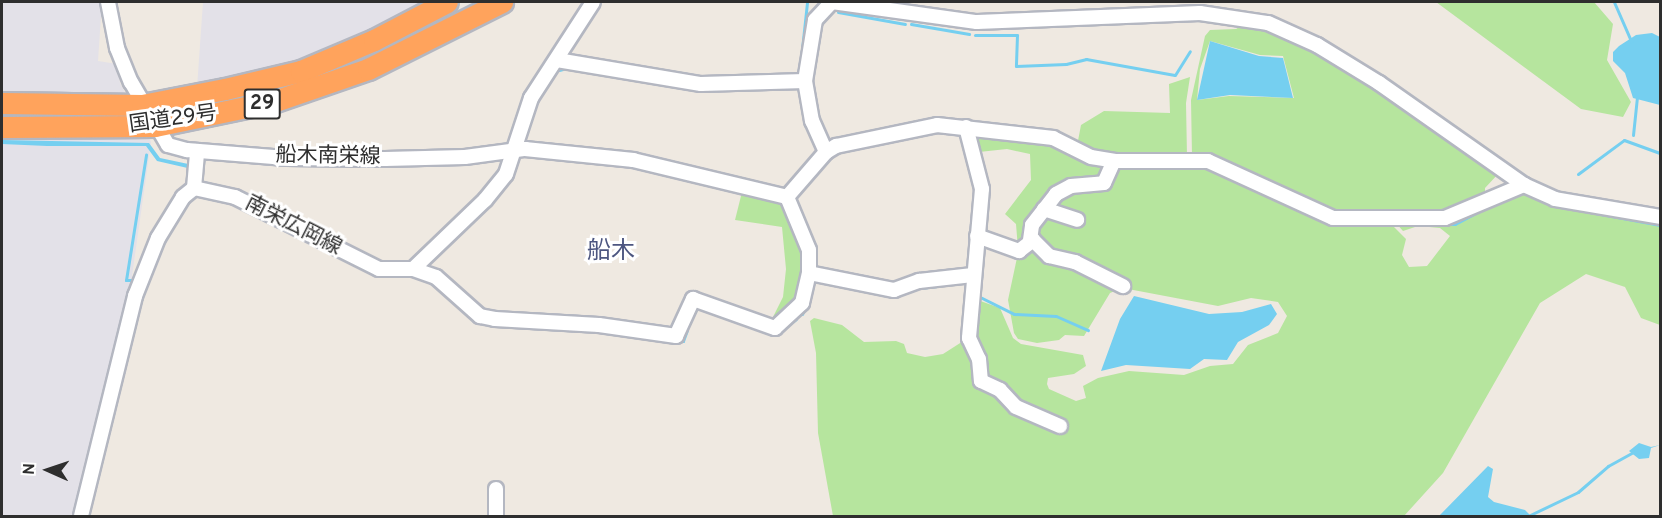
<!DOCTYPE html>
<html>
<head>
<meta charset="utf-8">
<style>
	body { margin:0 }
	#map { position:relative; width:1662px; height:518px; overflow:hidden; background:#efe9e1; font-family:Overpass,"Noto Sans JP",sans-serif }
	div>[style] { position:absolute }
	.industrial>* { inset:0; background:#e3e1e8 }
	.green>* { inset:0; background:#b6e59e }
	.water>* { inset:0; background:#75cff0 }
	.stream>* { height:3px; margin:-1.5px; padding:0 1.5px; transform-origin:1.5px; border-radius:1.5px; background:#75cff0 }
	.roads { filter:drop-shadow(2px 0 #b4b7c1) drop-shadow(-2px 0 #b4b7c1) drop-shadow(0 2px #b4b7c1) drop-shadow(0 -2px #b4b7c1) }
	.minor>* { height:14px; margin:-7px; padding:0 7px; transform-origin:7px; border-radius:7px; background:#fff }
	.highway>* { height:21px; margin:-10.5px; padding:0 10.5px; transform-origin:10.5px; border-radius:10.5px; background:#ffa35c }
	span { translate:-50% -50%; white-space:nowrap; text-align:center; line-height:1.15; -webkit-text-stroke:6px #fff; paint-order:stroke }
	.shield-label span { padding:2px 4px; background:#fff; border:2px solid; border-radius:4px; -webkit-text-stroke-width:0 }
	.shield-label { font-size:20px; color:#2e2e2e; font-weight:700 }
	.street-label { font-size:21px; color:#2e2e2e }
	.quarter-label { font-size:24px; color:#4d5680 }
	.frame { position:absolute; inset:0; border:3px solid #2e2e2e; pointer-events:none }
	.north { position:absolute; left:18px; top:440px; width:60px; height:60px; -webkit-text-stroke:4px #fff; paint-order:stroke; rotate:273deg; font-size:16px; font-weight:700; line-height:24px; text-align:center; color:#2e2e2e }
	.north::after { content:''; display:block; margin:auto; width:21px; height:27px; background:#2e2e2e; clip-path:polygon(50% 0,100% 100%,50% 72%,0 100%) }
</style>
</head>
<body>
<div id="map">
	<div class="industrial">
		<i style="clip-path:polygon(2px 2px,102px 2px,98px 61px,117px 64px,120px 83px,151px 142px,132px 276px,138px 280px,79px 516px,2px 516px)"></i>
		<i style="clip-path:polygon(203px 2px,436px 2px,283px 68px,197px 88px)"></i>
	</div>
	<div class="green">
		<i style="clip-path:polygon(1436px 2px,1594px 2px,1613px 24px,1607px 60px,1631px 102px,1623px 117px,1581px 109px)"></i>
		<i style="clip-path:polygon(evenodd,1248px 22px,1291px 36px,1355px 73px,1499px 173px,1485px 188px,1485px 200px,1461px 211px,1339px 215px,1192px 156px,1191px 100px,1205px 36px,1210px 30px,1236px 29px,1248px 22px,1210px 41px,1260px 55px,1283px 56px,1294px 98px,1229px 96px,1197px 100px,1200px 69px,1210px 41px)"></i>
		<i style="clip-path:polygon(1190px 77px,1186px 103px,1187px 156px,1115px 158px,1077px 146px,1081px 125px,1104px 111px,1170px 113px,1169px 84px)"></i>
		<i style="clip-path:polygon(982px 134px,1040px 139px,1112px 163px,1108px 177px,1067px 186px,1018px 249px,1016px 224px,1005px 214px,1031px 180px,1030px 154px,1007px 149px,979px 152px,977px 140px)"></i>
		<i style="clip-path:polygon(1201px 163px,1301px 205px,1390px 223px,1406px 239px,1402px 255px,1409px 267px,1427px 266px,1450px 236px,1440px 228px,1418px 226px,1403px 231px,1395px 222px,1419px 219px,1456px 223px,1516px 190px,1660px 222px,1660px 325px,1641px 318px,1625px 287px,1586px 274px,1540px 303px,1443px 473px,1404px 516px,833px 516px,818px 433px,816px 353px,810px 321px,814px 318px,842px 325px,864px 342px,896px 341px,904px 344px,907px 353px,925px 357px,943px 354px,968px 338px,985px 383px,974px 349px,972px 298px,1000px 308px,1013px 338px,1021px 344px,1083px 355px,1086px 366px,1074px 374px,1048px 378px,1047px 384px,1049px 389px,1076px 401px,1086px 398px,1083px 386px,1098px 378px,1129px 371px,1184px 375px,1210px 366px,1233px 364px,1248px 345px,1278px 333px,1287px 316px,1278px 302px,1251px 298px,1218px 306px,1128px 289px,1062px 258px,1032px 238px,1058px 194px,1095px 187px,1115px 164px)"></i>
		<i style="clip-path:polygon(742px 192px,787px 206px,806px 259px,799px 305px,769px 325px,783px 297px,786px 269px,782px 227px,735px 220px)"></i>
		<i style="clip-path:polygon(1029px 243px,1122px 288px,1110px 293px,1084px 336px,1065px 335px,1059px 340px,1037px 343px,1018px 339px,1014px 333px,1008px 300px,1018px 253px)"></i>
	</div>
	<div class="water">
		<i style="clip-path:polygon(1652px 33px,1660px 37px,1660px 105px,1633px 98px,1625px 73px,1613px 61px,1613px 52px,1619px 46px,1636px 35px)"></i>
		<i style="clip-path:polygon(1210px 41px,1259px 56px,1283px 58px,1293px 98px,1230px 95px,1197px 100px)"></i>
		<i style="clip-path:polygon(2px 140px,149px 143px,160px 158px,193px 165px,192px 169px,157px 161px,146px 146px,47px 146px,2px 144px)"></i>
		<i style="clip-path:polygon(1134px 296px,1209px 314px,1242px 312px,1271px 304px,1277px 314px,1269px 325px,1238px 342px,1227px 360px,1204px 359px,1190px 369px,1126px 365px,1101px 371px,1120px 319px)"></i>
		<i style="clip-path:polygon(1639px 443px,1651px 447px,1660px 445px,1651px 448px,1649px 458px,1639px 459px,1629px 451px)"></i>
		<i style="clip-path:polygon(1488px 466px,1493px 469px,1488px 497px,1494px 502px,1525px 510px,1531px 516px,1439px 516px)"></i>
	</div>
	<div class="stream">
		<i style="left:1614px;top:2px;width:43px;rotate:66.4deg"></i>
		<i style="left:838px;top:12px;width:68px;rotate:10.2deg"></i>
		<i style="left:911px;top:24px;width:59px;rotate:9.8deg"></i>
		<i style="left:975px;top:35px;width:42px"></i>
		<i style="left:1017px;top:35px;width:31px;rotate:92deg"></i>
		<i style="left:1016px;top:66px;width:50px;rotate:-2.3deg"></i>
		<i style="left:1066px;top:64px;width:21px;rotate:-14deg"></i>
		<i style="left:1086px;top:59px;width:90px;rotate:10.2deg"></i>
		<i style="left:1175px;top:75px;width:28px;rotate:-58deg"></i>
		<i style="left:800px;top:68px;width:66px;rotate:-83.9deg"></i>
		<i style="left:559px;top:70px;width:8px;rotate:-14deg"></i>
		<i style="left:694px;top:77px;width:44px"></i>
		<i style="left:183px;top:86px;width:9px;rotate:-6deg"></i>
		<i style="left:1633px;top:135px;width:37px;rotate:-84deg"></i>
		<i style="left:1578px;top:174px;width:57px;rotate:-36.5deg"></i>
		<i style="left:1624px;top:140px;width:38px;rotate:20deg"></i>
		<i style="left:1552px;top:205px;width:110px;rotate:10.5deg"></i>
		<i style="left:1446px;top:224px;width:9px"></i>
		<i style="left:1455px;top:224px;width:30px;rotate:-28deg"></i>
		<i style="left:920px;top:288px;width:17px;rotate:-7deg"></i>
		<i style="left:131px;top:289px;width:9px;rotate:-77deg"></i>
		<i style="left:133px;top:280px;width:7px;rotate:180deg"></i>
		<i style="left:126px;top:280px;width:127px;rotate:-80.9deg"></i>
		<i style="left:978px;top:296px;width:40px;rotate:26.6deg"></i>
		<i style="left:1014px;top:314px;width:42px;rotate:2.7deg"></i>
		<i style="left:1056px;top:316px;width:35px;rotate:24deg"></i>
		<i style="left:802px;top:314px;width:10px;rotate:-61deg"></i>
		<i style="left:788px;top:325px;width:10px;rotate:-37deg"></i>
		<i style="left:678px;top:341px;width:5px"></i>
		<i style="left:683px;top:341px;width:12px;rotate:-70deg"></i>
		<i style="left:93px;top:437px;width:128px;rotate:-76deg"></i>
		<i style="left:1528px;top:516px;width:55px;rotate:-25.6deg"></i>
		<i style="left:1578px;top:492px;width:40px;rotate:-41deg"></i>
		<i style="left:1608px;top:466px;width:29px;rotate:-29deg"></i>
	</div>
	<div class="roads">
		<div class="minor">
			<i style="left:108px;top:2px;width:47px;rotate:78.9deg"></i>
			<i style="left:117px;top:48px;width:37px;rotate:68deg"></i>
			<i style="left:131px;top:82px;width:73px;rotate:59.6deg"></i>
			<i style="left:168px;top:145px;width:20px;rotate:15deg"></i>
			<i style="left:187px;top:150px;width:99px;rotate:4.6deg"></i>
			<i style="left:286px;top:158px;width:99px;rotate:0.6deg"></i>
			<i style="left:385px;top:159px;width:80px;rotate:-1.4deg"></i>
			<i style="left:465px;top:157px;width:61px;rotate:-7.6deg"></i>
			<i style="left:525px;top:149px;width:109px;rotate:5.8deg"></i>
			<i style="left:633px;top:160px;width:158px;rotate:13.5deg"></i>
			<i style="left:557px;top:60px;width:146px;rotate:9.5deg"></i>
			<i style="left:701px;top:84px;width:104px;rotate:-1.7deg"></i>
			<i style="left:966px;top:127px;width:64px;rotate:75.5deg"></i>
			<i style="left:982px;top:189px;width:150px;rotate:95deg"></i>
			<i style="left:969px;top:338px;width:23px;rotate:65deg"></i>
			<i style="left:979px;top:359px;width:22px;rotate:85deg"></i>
			<i style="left:981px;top:381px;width:21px;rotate:25deg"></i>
			<i style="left:1000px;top:390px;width:23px;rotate:47deg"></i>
			<i style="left:1016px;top:407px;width:48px;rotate:23.4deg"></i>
			<i style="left:826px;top:152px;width:34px;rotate:-114deg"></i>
			<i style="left:812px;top:121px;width:41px;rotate:-99.9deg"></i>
			<i style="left:805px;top:81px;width:62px;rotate:-80.7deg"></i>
			<i style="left:815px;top:20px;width:25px;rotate:-47deg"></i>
			<i style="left:832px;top:2px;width:146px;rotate:7.9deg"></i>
			<i style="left:977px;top:22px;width:223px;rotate:-2.3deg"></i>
			<i style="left:1200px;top:13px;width:69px;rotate:8.4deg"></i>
			<i style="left:1268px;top:23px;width:54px;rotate:24.2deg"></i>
			<i style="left:1317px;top:45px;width:73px;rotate:31.5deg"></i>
			<i style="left:1379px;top:83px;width:177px;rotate:35.1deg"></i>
			<i style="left:1524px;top:185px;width:34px;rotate:24deg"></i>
			<i style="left:1555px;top:199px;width:107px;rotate:9.7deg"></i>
			<i style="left:194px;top:188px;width:37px;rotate:-85deg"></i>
			<i style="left:787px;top:197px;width:60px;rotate:-49.1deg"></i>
			<i style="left:826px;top:152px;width:12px;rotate:-31deg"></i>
			<i style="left:836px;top:146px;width:103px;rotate:-11.7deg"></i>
			<i style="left:937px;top:125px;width:117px;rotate:6.4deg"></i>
			<i style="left:1053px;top:138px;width:42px;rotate:26.6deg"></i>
			<i style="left:1091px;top:157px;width:26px;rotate:9deg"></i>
			<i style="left:1117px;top:161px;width:91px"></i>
			<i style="left:1208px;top:161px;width:137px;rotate:24.5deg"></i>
			<i style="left:1333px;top:218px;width:112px"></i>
			<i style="left:1445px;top:218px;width:86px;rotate:-22.7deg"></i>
			<i style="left:1044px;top:209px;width:35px;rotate:18deg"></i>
			<i style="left:977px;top:236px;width:45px;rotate:19.7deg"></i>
			<i style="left:1019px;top:251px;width:18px;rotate:-38deg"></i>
			<i style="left:1033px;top:240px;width:23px;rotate:45deg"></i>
			<i style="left:1049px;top:256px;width:27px;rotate:13deg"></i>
			<i style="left:1075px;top:262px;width:54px;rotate:26.6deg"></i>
			<i style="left:1030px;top:240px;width:15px;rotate:-82deg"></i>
			<i style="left:1032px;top:225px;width:39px;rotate:-52deg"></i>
			<i style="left:1056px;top:194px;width:17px;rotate:-28deg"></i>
			<i style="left:1071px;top:186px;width:33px;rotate:-5deg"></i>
			<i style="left:1104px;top:183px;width:24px;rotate:-66deg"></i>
			<i style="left:413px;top:269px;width:24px;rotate:19deg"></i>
			<i style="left:436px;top:277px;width:59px;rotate:41.6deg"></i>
			<i style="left:480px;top:316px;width:15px;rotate:11deg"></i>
			<i style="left:495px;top:319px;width:104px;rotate:3.3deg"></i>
			<i style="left:599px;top:325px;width:78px;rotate:8.1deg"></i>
			<i style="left:676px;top:336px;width:41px;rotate:-65.3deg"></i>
			<i style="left:693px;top:299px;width:87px;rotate:19.5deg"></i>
			<i style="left:775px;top:328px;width:37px;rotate:-43deg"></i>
			<i style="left:802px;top:303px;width:31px;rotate:-77deg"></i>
			<i style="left:809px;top:273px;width:23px;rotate:-90deg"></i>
			<i style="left:809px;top:250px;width:57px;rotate:-112.5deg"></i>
			<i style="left:809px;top:273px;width:87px;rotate:11.3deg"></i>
			<i style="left:894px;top:290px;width:27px;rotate:-20deg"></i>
			<i style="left:919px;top:281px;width:54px;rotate:-6.3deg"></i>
			<i style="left:81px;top:516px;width:227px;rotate:-76.2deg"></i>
			<i style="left:135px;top:296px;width:62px;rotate:-68.4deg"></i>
			<i style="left:158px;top:238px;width:48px;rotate:-58.6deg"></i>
			<i style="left:183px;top:197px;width:14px;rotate:-39deg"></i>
			<i style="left:194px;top:188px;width:42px;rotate:12.4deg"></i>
			<i style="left:235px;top:197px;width:161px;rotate:26.6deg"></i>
			<i style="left:379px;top:269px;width:34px"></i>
			<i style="left:413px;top:269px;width:100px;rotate:-43.8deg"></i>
			<i style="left:485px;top:200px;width:33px;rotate:-51deg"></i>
			<i style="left:506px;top:174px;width:80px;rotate:-71.8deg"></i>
			<i style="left:531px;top:98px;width:114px;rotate:-57.1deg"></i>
			<i style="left:496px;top:516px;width:27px;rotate:-90deg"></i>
		</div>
		<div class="highway">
			<i style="left:2px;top:103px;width:140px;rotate:0.8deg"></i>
			<i style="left:142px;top:105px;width:85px;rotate:-10.9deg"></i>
			<i style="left:225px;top:89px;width:78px;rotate:-13.3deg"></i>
			<i style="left:301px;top:71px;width:79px;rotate:-23deg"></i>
			<i style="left:374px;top:40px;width:82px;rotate:-27.5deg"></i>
			<i style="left:2px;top:127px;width:153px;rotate:-0.4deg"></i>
			<i style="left:155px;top:126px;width:123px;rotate:-11.8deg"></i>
			<i style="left:275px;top:101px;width:98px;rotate:-19deg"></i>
			<i style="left:368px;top:69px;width:150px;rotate:-26.6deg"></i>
		</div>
	</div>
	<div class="shield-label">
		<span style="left:262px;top:104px">29</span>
	</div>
	<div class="street-label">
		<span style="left:173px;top:120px;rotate:-8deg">国道29号</span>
		<span style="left:328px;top:157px;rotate:1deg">船木南栄線</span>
		<span style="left:293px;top:226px;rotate:27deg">南栄広岡線</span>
	</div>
	<div class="quarter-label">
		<span style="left:611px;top:253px">船木</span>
	</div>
	<div class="frame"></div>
	<div class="north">N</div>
</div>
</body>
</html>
